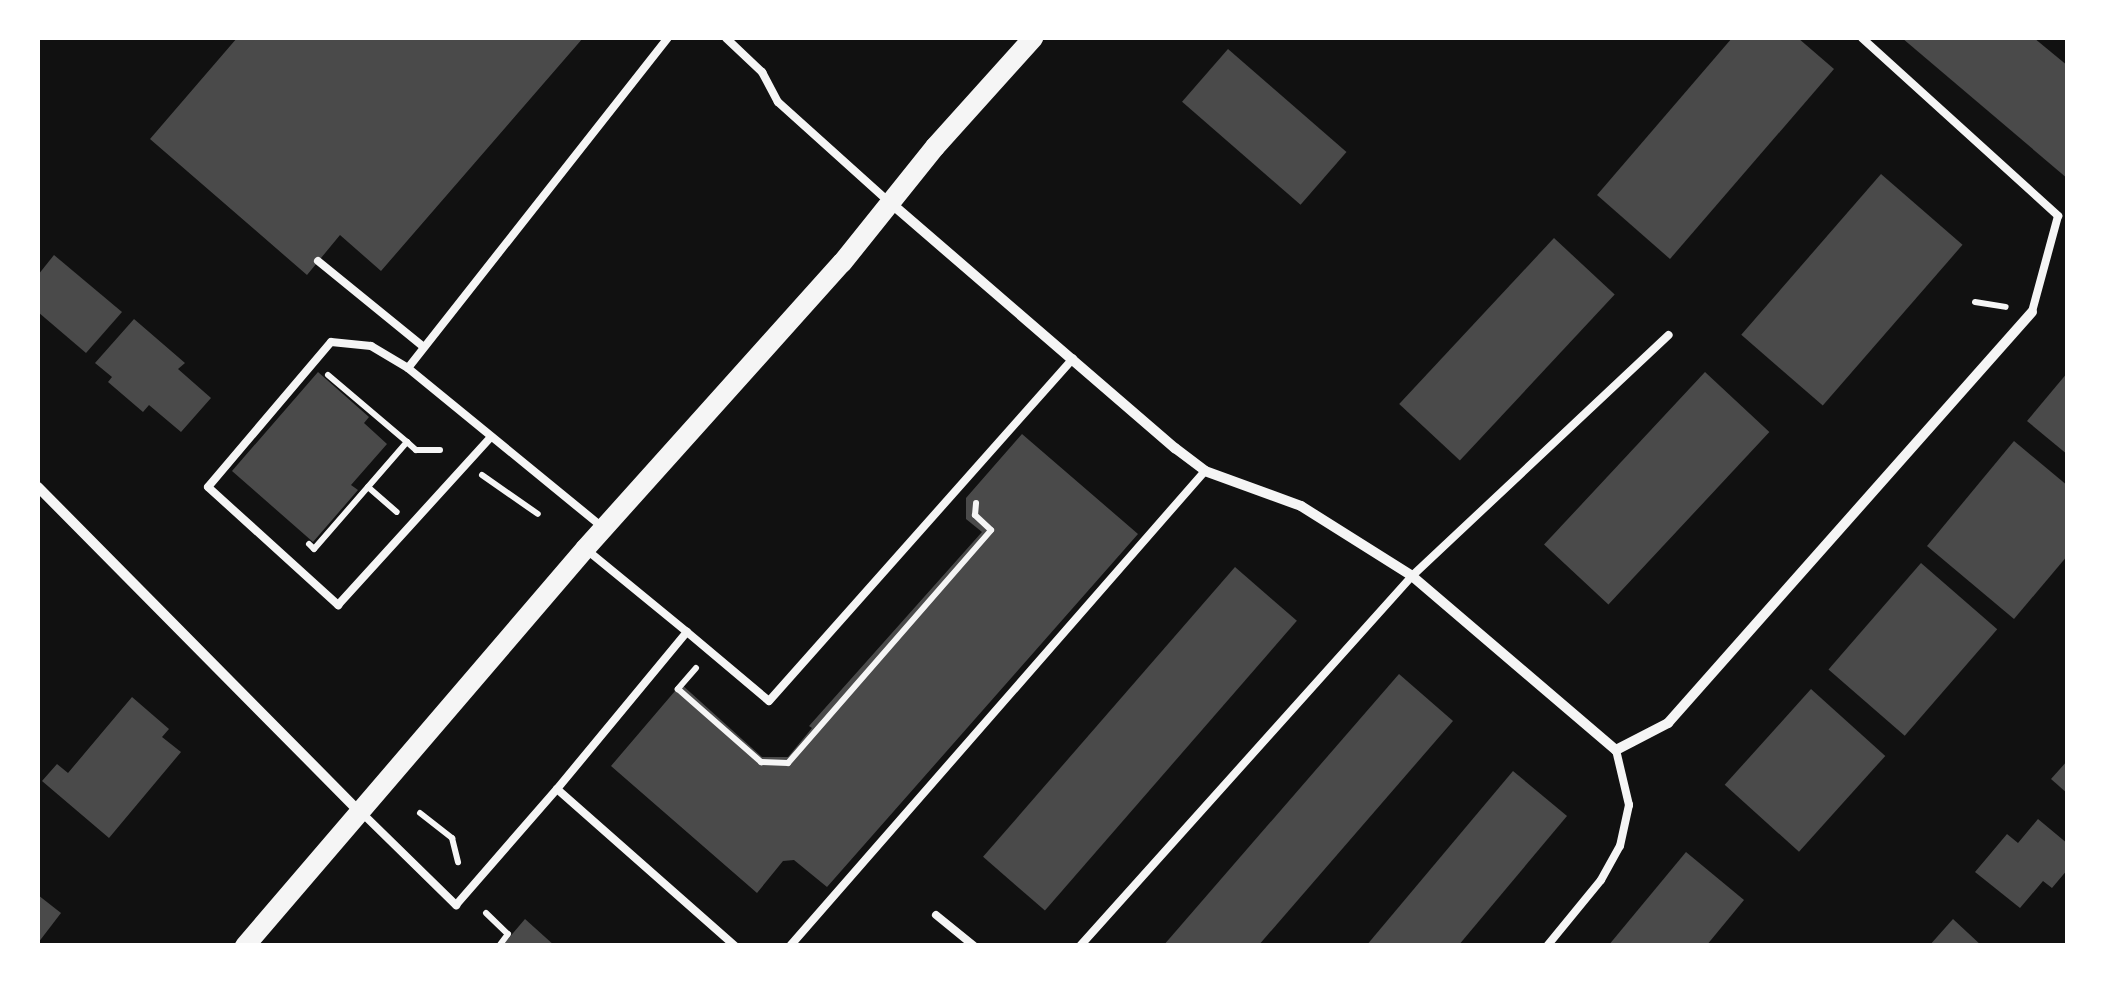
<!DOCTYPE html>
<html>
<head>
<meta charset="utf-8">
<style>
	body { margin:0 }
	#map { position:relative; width:2105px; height:983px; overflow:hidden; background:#111; font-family:"DM Sans",sans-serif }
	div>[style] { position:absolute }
	.building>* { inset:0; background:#4a4a4a; transform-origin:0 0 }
	.path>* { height:6px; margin:-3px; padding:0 3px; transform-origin:3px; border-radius:3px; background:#f5f5f5 }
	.service>* { height:8px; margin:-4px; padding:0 4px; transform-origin:4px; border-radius:4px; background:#f5f5f5 }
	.minor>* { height:10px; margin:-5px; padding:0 5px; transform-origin:5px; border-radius:5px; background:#f5f5f5 }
	.secondary>* { height:20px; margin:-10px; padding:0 10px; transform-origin:10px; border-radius:10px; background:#f5f5f5 }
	span { translate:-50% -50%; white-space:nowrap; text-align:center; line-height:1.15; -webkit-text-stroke:9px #fff; paint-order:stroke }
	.frame { position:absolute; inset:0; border:40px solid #fff; pointer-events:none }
</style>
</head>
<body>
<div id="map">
	<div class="building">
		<i style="clip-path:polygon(237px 38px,583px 38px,381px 271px,340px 235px,307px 275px,150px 139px)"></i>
		<i style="clip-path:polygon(1732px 38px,1798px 38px,1834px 69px,1670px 259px,1597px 195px)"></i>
		<i style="clip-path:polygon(1902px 38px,2034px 38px,2068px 66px,2068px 179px)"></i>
		<i style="left:1228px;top:49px;width:157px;height:70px;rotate:41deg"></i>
		<i style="left:1881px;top:174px;width:108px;height:213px;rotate:41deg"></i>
		<i style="left:1554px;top:238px;width:83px;height:227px;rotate:43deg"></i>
		<i style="clip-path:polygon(54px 255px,122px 312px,86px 353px,38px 312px,38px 275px)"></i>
		<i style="clip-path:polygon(134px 319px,185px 363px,178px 369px,211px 398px,181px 432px,149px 405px,143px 412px,108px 382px,112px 377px,95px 363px)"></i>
		<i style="clip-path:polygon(318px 372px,369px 417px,364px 423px,387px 444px,351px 485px,358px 490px,313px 542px,232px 471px)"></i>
		<i style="left:1705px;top:372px;width:88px;height:236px;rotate:43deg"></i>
		<i style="clip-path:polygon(2068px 372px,2068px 455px,2027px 421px)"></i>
		<i style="clip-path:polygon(1022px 434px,1138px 534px,827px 887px,794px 860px,783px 861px,757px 893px,611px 766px,681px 684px,762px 757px,788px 757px,812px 728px,809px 726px,982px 532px,966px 519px,966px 498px)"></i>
		<i style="clip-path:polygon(2014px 441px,2068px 486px,2068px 555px,2014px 619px,1927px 546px)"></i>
		<i style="left:1921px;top:563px;width:101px;height:141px;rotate:41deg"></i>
		<i style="left:1235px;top:567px;width:82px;height:384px;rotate:41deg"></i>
		<i style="clip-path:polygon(1399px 674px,1453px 721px,1258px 946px,1163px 946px)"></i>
		<i style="left:1811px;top:689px;width:100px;height:129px;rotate:42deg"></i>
		<i style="clip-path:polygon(132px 697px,169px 729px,162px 737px,181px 752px,109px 838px,42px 781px,57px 764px,68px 773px)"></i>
		<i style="clip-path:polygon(2068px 760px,2068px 794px,2051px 779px)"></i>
		<i style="clip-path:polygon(1513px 771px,1567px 816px,1458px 946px,1366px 946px)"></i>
		<i style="clip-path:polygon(2038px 819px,2068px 844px,2068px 869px,2052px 888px,2043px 881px,2020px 908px,1975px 872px,2007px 834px,2018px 843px)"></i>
		<i style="clip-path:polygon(1686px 852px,1744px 900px,1706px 946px,1608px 946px)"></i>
		<i style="clip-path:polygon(38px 895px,61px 913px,38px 943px)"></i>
		<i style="clip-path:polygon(525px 919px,555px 946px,502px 946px)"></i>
		<i style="clip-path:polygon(1953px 919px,1982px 946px,1929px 946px)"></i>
	</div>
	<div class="path">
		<i style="left:1975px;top:302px;width:31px;rotate:9deg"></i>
		<i style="left:328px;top:375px;width:104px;rotate:40.3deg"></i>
		<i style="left:482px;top:475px;width:68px;rotate:34.9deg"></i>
		<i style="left:368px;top:487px;width:38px;rotate:41deg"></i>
		<i style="left:309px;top:544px;width:7px;rotate:45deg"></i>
		<i style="left:314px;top:549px;width:142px;rotate:-49deg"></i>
		<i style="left:407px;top:442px;width:12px;rotate:42deg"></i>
		<i style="left:416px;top:450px;width:24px"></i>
		<i style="left:696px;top:668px;width:28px;rotate:131deg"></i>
		<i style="left:678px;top:689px;width:111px;rotate:41.3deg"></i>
		<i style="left:761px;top:762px;width:27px;rotate:2deg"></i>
		<i style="left:788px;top:763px;width:309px;rotate:-48.9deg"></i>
		<i style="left:991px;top:530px;width:22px;rotate:-137deg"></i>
		<i style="left:975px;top:515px;width:12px;rotate:-85deg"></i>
		<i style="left:420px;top:813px;width:41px;rotate:38deg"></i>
		<i style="left:452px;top:838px;width:25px;rotate:76deg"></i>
		<i style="left:486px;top:913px;width:30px;rotate:44deg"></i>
		<i style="left:508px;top:934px;width:15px;rotate:127deg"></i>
	</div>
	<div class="service">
		<i style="left:726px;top:38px;width:50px;rotate:43.4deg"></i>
		<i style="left:762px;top:72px;width:34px;rotate:62deg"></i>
		<i style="left:778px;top:102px;width:148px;rotate:42deg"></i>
		<i style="left:1862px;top:38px;width:265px;rotate:42.2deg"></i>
		<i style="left:2058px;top:216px;width:99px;rotate:105.2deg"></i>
		<i style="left:318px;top:261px;width:136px;rotate:39.1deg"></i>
		<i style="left:408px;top:368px;width:43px;rotate:-149.3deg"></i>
		<i style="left:371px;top:346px;width:40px;rotate:-174.3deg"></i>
		<i style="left:331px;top:342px;width:190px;rotate:130.3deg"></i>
		<i style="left:208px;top:487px;width:176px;rotate:42.2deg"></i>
		<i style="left:338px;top:605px;width:227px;rotate:-47.7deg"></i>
		<i style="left:601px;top:526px;width:249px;rotate:-140.7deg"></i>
		<i style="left:408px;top:368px;width:420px;rotate:-51.8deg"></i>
		<i style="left:687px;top:632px;width:107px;rotate:40.1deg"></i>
		<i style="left:769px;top:701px;width:458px;rotate:-48.4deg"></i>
		<i style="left:557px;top:789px;width:237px;rotate:41.4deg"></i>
		<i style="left:362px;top:813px;width:132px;rotate:44.4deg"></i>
		<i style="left:456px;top:905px;width:154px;rotate:-49deg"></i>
		<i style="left:557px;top:789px;width:204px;rotate:-50.4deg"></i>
		<i style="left:687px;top:632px;width:128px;rotate:-140.7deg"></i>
		<i style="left:936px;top:915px;width:49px;rotate:39.2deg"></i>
		<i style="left:790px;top:946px;width:631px;rotate:-48.86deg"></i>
		<i style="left:1080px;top:946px;width:497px;rotate:-48.1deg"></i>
		<i style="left:1412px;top:576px;width:352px;rotate:-43.2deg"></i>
		<i style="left:1547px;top:946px;width:85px;rotate:-50.7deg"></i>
		<i style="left:1601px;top:880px;width:39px;rotate:-61deg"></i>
		<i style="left:1620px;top:846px;width:42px;rotate:-77.6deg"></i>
		<i style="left:1629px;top:805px;width:57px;rotate:-103.3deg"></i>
	</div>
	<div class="minor">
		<i style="left:892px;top:204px;width:374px;rotate:40.8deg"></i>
		<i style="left:1175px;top:448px;width:38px;rotate:37deg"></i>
		<i style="left:1205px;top:471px;width:102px;rotate:20deg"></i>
		<i style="left:1301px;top:506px;width:131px;rotate:32.2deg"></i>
		<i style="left:1412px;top:576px;width:268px;rotate:40.5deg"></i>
		<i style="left:1616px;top:750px;width:59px;rotate:-27.4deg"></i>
		<i style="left:1668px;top:723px;width:549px;rotate:-48.47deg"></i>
		<i style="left:38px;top:487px;width:455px;rotate:45.3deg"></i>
	</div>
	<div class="secondary">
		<i style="left:245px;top:946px;width:523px;rotate:-49.42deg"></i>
		<i style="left:585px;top:549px;width:385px;rotate:-48.1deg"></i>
		<i style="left:842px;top:263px;width:149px;rotate:-51.3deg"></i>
		<i style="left:935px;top:147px;width:147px;rotate:-48deg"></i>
	</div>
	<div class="frame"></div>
</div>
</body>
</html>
